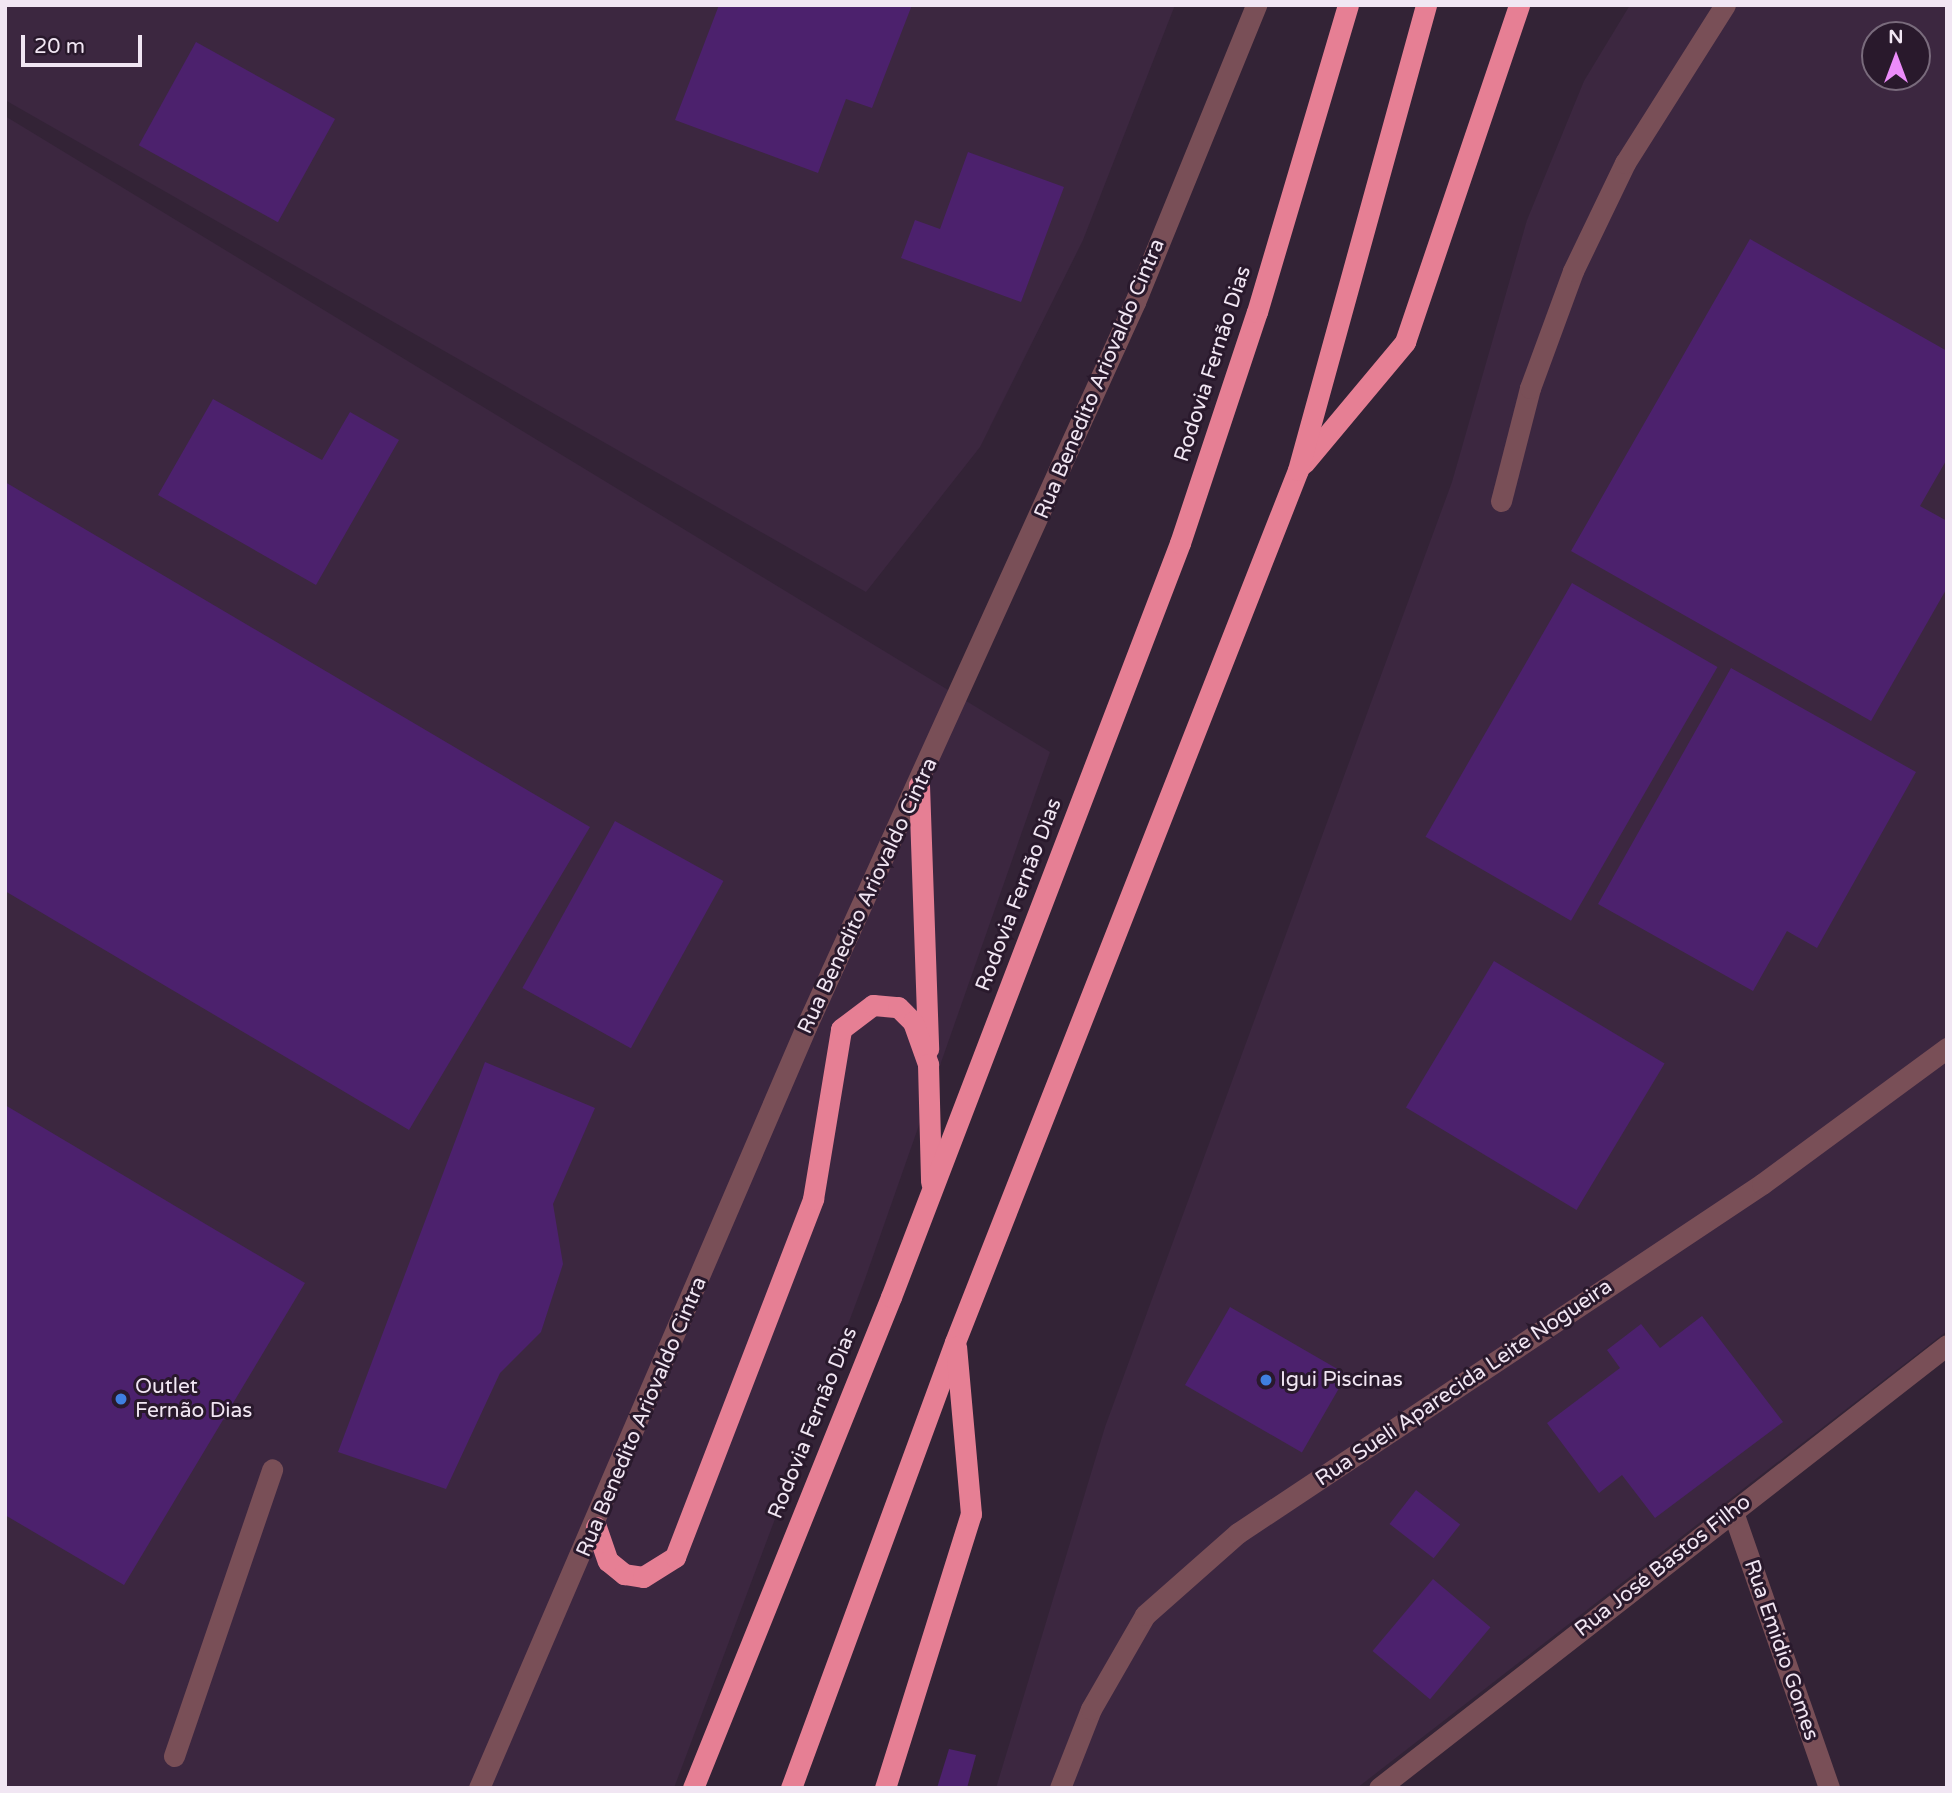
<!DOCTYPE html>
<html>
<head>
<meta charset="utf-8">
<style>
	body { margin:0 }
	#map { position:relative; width:1952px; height:1793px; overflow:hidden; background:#332336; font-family:"Varela Round",sans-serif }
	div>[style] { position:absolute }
	.built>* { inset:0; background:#3c2740 }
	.building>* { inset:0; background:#4c216d; transform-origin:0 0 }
	.service>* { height:21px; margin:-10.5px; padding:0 10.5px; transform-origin:10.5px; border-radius:10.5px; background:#794f57 }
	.minor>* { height:21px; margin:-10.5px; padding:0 10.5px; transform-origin:10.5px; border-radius:10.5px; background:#794f57 }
	.motorway>* { height:21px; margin:-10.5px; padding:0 10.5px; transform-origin:10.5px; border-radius:10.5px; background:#e67f94 }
	.dots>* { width:19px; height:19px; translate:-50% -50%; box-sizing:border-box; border:4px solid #29192c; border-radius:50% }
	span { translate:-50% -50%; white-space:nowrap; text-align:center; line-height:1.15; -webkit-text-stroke:6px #29192c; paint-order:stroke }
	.street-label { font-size:21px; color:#f1e6f3 }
	.poi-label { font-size:21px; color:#f1e6f3 }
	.left { translate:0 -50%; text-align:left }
	.frame { position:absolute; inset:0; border:7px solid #f1e6f3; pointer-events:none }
	.north { position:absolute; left:1861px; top:21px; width:70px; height:70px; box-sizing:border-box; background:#29192c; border:2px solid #796b7c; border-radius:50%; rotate:0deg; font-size:19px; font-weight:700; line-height:28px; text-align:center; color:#f1e6f3 }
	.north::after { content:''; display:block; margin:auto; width:24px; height:32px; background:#ec8cfa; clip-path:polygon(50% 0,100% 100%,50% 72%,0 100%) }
	.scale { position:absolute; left:21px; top:35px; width:121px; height:32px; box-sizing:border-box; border:4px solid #f1e6f3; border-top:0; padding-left:9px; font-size:21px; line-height:24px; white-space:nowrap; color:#f1e6f3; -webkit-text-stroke:5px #29192c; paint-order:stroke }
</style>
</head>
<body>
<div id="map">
	<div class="built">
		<i style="clip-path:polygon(5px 5px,1175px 5px,1083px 240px,980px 447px,866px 592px,5px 100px)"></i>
		<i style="clip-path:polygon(evenodd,1630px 5px,1947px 5px,1947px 1331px,1357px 1788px,996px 1788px,1105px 1427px,1452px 482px,1527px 220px,1584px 81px,1630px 5px,1875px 35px,1917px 35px,1917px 77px,1875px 77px,1875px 35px)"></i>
		<i style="clip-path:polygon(5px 116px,1050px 752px,865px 1279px,674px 1788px,5px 1788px)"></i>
	</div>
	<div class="building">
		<i style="clip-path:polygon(719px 5px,912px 5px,872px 108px,846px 99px,818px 173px,675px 120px)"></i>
		<i style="left:196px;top:42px;width:159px;height:118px;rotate:29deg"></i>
		<i style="clip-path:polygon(968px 152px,1064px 187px,1021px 302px,901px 258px,915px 220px,940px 229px)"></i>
		<i style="clip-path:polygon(1750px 239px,1947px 351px,1947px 459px,1920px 506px,1947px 521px,1947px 588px,1871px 721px,1571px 551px)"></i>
		<i style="clip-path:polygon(213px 399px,322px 460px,350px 412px,399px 440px,316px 585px,158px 495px)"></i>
		<i style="clip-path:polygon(5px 482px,590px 827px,409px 1130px,5px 891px)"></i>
		<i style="left:1572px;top:583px;width:168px;height:293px;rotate:30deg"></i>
		<i style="clip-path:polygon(1731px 668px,1916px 772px,1817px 948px,1787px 931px,1753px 991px,1598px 904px)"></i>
		<i style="left:615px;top:821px;width:124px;height:191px;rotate:29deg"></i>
		<i style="left:1494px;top:961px;width:199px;height:171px;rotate:31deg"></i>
		<i style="clip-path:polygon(485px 1062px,595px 1108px,553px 1204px,563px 1264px,541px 1332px,500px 1373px,446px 1489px,338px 1452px)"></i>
		<i style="clip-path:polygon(5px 1105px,305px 1283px,124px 1585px,5px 1515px)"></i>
		<i style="left:1230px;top:1307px;width:135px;height:90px;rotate:30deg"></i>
		<i style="clip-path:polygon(1702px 1316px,1783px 1422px,1655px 1518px,1622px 1475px,1599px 1493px,1547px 1423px,1620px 1368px,1607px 1350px,1641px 1324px,1660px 1348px)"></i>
		<i style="left:1416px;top:1490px;width:56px;height:43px;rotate:38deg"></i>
		<i style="left:1433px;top:1579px;width:75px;height:94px;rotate:40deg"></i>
		<i style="clip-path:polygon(949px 1749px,976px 1755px,967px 1788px,937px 1788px)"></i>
	</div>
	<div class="service">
		<i style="left:174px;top:1756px;width:303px;rotate:-71.1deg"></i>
	</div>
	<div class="minor">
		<i style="left:1501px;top:501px;width:117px;rotate:-75.6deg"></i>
		<i style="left:1530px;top:388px;width:125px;rotate:-69.8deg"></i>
		<i style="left:1573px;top:271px;width:120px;rotate:-64.3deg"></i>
		<i style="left:1625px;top:163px;width:187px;rotate:-57.7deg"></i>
		<i style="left:1733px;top:1512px;width:292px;rotate:70.8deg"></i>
		<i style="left:479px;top:1788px;width:828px;rotate:-66.75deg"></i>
		<i style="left:806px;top:1027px;width:796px;rotate:-65.59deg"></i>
		<i style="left:1135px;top:302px;width:321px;rotate:-67.8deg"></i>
		<i style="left:1060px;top:1788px;width:85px;rotate:-68.6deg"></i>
		<i style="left:1091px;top:1709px;width:108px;rotate:-60.1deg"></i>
		<i style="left:1145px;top:1615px;width:124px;rotate:-41.4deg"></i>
		<i style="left:1238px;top:1533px;width:630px;rotate:-33.66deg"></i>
		<i style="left:1762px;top:1184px;width:230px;rotate:-36.3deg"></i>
		<i style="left:1379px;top:1788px;width:720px;rotate:-37.95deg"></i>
	</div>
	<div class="motorway">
		<i style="left:1304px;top:463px;width:158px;rotate:-50.1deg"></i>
		<i style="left:1405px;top:342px;width:356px;rotate:-71.3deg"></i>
		<i style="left:919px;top:785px;width:264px;rotate:88deg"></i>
		<i style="left:596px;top:1527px;width:36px;rotate:71deg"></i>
		<i style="left:608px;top:1561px;width:21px;rotate:39deg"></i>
		<i style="left:624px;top:1574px;width:19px;rotate:9deg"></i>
		<i style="left:643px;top:1577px;width:38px;rotate:-32deg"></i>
		<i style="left:675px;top:1557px;width:384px;rotate:-68.9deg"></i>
		<i style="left:813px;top:1199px;width:172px;rotate:-80.6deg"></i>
		<i style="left:841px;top:1029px;width:40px;rotate:-37deg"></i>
		<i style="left:873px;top:1005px;width:25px;rotate:5deg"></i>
		<i style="left:898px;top:1007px;width:21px;rotate:45deg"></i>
		<i style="left:913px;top:1022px;width:45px;rotate:70.3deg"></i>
		<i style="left:928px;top:1064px;width:118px;rotate:88.5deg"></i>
		<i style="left:693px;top:1788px;width:529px;rotate:-68.04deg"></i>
		<i style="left:891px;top:1297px;width:807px;rotate:-69.03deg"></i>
		<i style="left:1180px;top:543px;width:243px;rotate:-71.6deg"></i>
		<i style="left:1257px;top:312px;width:320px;rotate:-73.5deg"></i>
		<i style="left:791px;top:1788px;width:475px;rotate:-69.8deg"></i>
		<i style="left:955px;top:1342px;width:937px;rotate:-68.53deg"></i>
		<i style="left:1298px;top:470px;width:482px;rotate:-74.6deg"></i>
		<i style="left:885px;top:1788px;width:287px;rotate:-72.6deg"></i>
		<i style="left:971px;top:1514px;width:168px;rotate:-95.1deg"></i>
	</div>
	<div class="dots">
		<i style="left:1266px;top:1380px;background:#3f7fe0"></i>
		<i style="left:121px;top:1399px;background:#3f7fe0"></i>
	</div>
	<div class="street-label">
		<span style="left:1213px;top:364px;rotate:-72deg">Rodovia Fernão Dias</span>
		<span style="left:1100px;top:379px;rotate:-67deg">Rua Benedito Ariovaldo Cintra</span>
		<span style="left:1019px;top:895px;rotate:-69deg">Rodovia Fernão Dias</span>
		<span style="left:868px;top:896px;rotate:-65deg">Rua Benedito Ariovaldo Cintra</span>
		<span style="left:1464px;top:1383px;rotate:-34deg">Rua Sueli Aparecida Leite Nogueira</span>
		<span style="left:642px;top:1417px;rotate:-67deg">Rua Benedito Ariovaldo Cintra</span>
		<span style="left:813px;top:1423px;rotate:-68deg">Rodovia Fernão Dias</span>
		<span style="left:1663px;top:1566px;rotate:-38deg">Rua José Bastos Filho</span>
		<span style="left:1781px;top:1650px;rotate:71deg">Rua Emidio Gomes</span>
	</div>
	<div class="poi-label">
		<span class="left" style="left:1280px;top:1380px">Igui Piscinas</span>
		<span class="left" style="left:135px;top:1399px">Outlet<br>Fernão Dias</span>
	</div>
	<div class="frame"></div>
	<div class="north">N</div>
	<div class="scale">20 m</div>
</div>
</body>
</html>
